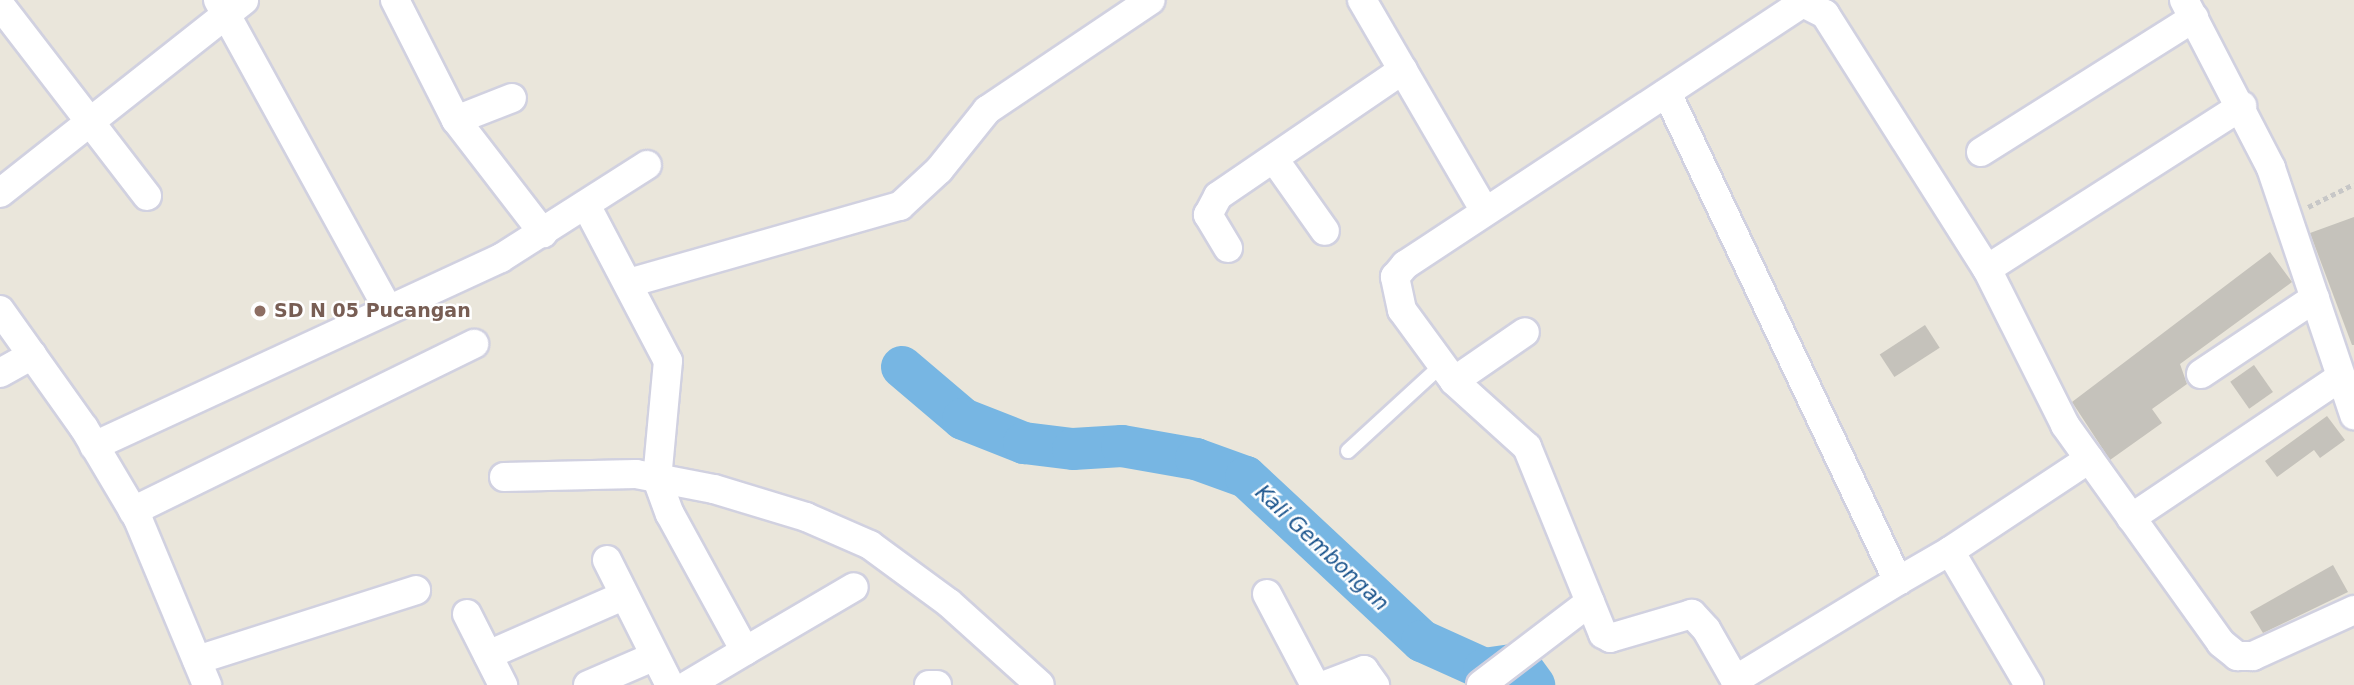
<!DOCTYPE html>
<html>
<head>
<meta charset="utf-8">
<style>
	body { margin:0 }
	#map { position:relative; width:2354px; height:685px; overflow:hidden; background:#eae6db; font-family:"DejaVu Sans",sans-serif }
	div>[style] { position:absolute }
	.river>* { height:42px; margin:-21px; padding:0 21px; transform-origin:21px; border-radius:21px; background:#77b6e3 }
	.building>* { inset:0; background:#c5c2bb; transform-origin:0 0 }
	.path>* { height:4.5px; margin-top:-2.25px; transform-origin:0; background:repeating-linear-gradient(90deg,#c7c7c7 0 5px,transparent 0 8.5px) }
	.roads { filter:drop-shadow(2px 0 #d1d1e0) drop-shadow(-2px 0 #d1d1e0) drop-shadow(0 2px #d1d1e0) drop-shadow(0 -2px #d1d1e0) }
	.lane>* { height:14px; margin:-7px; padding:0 7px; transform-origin:7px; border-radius:7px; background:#fff }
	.street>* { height:28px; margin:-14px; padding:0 14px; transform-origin:14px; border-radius:14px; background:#fff }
	.dots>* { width:19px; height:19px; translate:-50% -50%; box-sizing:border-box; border:4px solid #fff; border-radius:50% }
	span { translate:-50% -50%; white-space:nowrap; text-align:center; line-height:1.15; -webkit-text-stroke:5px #fff; paint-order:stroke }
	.education-label { font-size:19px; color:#785e54; font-weight:700 }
	.left { translate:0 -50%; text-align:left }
	.water-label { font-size:21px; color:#19538c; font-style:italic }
</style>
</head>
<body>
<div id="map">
	<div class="river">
		<i style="left:902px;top:367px;width:80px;rotate:40.4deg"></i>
		<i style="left:963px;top:419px;width:66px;rotate:21.5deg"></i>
		<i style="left:1024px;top:443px;width:49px;rotate:7deg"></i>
		<i style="left:1073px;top:449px;width:49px;rotate:-3.5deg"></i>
		<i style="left:1122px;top:446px;width:75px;rotate:10deg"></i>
		<i style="left:1196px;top:459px;width:53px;rotate:19.8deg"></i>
		<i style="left:1246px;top:477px;width:241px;rotate:43deg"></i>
		<i style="left:1422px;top:641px;width:68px;rotate:24.3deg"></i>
		<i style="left:1484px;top:669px;width:35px;rotate:-8deg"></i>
		<i style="left:1519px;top:664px;width:26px;rotate:54deg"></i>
	</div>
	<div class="building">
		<i style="clip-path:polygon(2354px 217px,2354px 345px,2352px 345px,2310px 233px)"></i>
		<i style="clip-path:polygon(2270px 252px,2292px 282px,2180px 364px,2187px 384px,2152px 409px,2162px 423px,2110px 460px,2072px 402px)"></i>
		<i style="left:1925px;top:325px;width:27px;height:54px;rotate:57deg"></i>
		<i style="left:2254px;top:365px;width:33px;height:29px;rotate:55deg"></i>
		<i style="clip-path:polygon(2327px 416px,2345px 440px,2320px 458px,2314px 450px,2277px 477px,2265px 461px)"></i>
		<i style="clip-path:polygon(2333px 565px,2348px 592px,2263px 633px,2250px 612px)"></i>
	</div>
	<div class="path">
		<i style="left:2308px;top:207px;width:51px;rotate:-26.6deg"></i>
	</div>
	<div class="roads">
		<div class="lane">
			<i style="left:1348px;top:451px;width:127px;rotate:-42.5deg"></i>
		</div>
		<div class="street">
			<i style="left:218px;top:0;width:351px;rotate:61.2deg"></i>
			<i style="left:395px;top:0;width:135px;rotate:63.1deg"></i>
			<i style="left:456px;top:120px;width:60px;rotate:-21.4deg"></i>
			<i style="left:1362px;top:0;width:244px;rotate:59.8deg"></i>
			<i style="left:2184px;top:0;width:189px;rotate:62.6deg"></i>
			<i style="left:2271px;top:168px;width:261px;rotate:71.4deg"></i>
			<i style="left:0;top:5px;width:241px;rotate:52.4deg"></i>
			<i style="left:1667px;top:93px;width:540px;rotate:64.67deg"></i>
			<i style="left:1898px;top:581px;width:60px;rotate:-30deg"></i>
			<i style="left:1950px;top:551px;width:156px;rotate:59.5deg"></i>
			<i style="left:456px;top:120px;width:143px;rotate:52.4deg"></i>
			<i style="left:1981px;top:152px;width:252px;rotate:-32.2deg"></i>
			<i style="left:1274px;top:159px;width:88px;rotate:54.7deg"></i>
			<i style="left:0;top:193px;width:311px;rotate:-38.3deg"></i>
			<i style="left:586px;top:205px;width:176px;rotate:62.3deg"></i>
			<i style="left:668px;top:361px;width:119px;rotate:95.3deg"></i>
			<i style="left:657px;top:479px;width:37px;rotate:70deg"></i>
			<i style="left:670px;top:514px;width:156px;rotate:61.3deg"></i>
			<i style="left:745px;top:651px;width:66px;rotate:149.2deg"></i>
			<i style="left:1228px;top:248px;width:39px;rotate:-121deg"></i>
			<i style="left:1208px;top:215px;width:21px;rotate:-62deg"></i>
			<i style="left:1218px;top:196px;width:224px;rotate:-34.3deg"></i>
			<i style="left:1987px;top:269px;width:303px;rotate:-32.6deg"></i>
			<i style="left:629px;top:283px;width:282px;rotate:-15.9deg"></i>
			<i style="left:900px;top:206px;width:53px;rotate:-42.7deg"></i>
			<i style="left:939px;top:170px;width:77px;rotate:-51.3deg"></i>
			<i style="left:987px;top:110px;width:197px;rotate:-33.9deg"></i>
			<i style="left:0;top:310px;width:145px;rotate:54.6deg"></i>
			<i style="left:84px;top:428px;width:106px;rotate:59.3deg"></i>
			<i style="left:138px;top:519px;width:180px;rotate:67.4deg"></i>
			<i style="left:0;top:373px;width:37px;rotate:-29deg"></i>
			<i style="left:2201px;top:374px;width:137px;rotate:-33.7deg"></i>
			<i style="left:1454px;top:381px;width:86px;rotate:-34.6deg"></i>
			<i style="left:94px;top:446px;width:448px;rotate:-24.8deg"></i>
			<i style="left:501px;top:258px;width:173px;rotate:-32.5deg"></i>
			<i style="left:504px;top:477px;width:132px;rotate:-1.3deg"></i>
			<i style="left:636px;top:474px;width:79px;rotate:10.9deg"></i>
			<i style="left:714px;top:489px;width:96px;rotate:16.9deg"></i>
			<i style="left:806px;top:517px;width:70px;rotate:23.6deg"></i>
			<i style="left:870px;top:545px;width:98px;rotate:36.3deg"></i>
			<i style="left:949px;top:603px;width:122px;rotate:42deg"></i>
			<i style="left:133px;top:511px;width:380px;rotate:-26.1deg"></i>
			<i style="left:2131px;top:518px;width:253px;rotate:-33.9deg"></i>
			<i style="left:1950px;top:551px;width:167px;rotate:-33.5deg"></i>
			<i style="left:607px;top:560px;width:140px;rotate:63.3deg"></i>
			<i style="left:1267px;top:594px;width:103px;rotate:62.2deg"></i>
			<i style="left:467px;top:614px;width:80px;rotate:63.1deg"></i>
			<i style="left:745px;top:651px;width:126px;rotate:-30.4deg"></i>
			<i style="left:488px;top:655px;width:147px;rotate:-23.6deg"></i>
			<i style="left:197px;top:660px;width:230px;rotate:-17.7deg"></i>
			<i style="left:1735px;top:680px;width:191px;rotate:-31.3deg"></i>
			<i style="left:588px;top:685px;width:71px;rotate:-23.3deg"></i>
			<i style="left:929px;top:685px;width:8px"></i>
			<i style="left:1325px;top:685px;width:42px;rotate:-21deg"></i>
			<i style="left:1364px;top:670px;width:19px;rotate:54deg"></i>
			<i style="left:1481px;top:685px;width:137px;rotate:-37.3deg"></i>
			<i style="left:1738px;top:685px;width:64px;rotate:-119.7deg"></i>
			<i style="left:1706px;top:629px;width:21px;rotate:-133deg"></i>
			<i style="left:1692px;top:614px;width:85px;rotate:163.7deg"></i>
			<i style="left:1610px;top:638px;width:8px;rotate:-150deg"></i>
			<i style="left:1603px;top:634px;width:202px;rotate:-112.1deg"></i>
			<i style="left:1527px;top:447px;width:98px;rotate:-137.9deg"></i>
			<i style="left:1454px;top:381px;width:88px;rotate:-126.2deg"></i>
			<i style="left:1402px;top:310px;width:34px;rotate:-102deg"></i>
			<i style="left:1395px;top:277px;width:16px;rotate:-50deg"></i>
			<i style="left:1405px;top:265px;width:476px;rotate:-33.4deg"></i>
			<i style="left:1803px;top:3px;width:25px;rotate:27deg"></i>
			<i style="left:1825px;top:14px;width:302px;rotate:57.6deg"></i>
			<i style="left:1987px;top:269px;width:174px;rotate:63.4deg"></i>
			<i style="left:2065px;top:425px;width:268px;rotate:54.4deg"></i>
			<i style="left:2221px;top:643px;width:21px;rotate:39deg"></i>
			<i style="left:2237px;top:656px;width:16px"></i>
			<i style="left:2253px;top:656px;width:111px;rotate:-24.5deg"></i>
		</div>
	</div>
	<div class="dots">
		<i style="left:260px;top:311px;background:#8d6e63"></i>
	</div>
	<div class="education-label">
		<span class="left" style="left:274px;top:311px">SD N 05 Pucangan</span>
	</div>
	<div class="water-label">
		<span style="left:1322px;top:548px;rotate:43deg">Kali Gembongan</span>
	</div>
</div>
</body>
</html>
